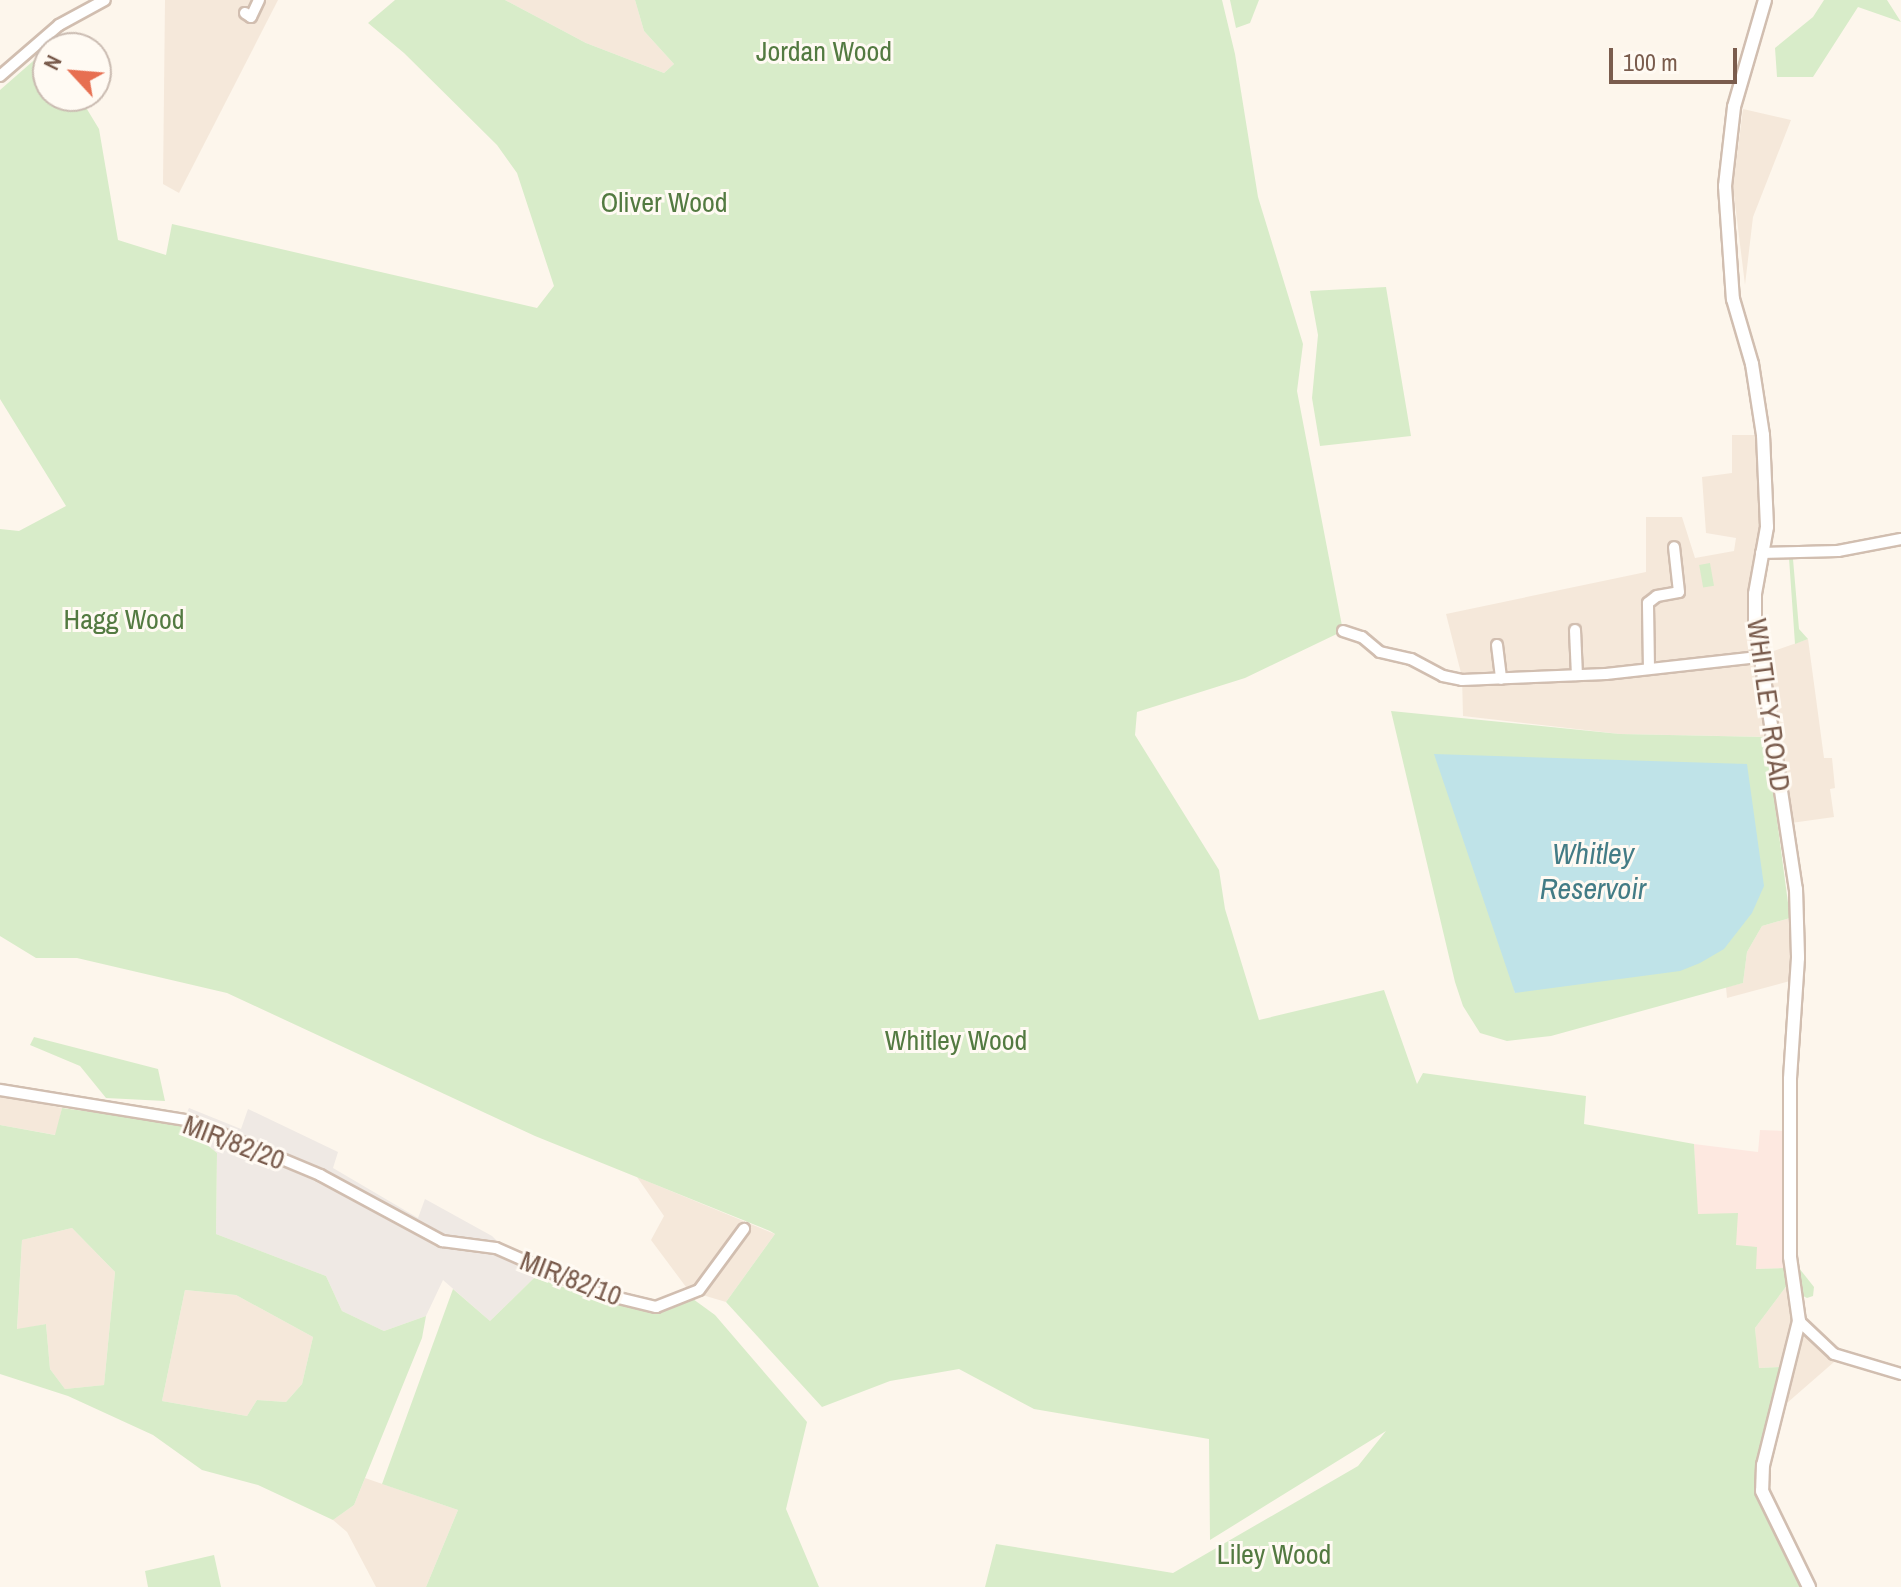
<!DOCTYPE html>
<html>
<head>
<meta charset="utf-8">
<style>
	body { margin:0 }
	#map { position:relative; width:1901px; height:1587px; overflow:hidden; background:#fdf6ec; font-family:"Archivo Narrow",sans-serif }
	div>[style] { position:absolute }
	.residential>* { inset:0; background:#f5e8da }
	.commercial>* { inset:0; background:#fde8e0 }
	.industrial>* { inset:0; background:#efe9e4 }
	.green>* { inset:0; background:#d8ecc9; transform-origin:0 0 }
	.water>* { inset:0; background:#bfe3e8 }
	.roads { filter:drop-shadow(2px 0 #d1beb0) drop-shadow(-2px 0 #d1beb0) drop-shadow(0 2px #d1beb0) drop-shadow(0 -2px #d1beb0) }
	.minor>* { height:10px; margin:-5px; padding:0 5px; transform-origin:5px; border-radius:5px; background:#fff }
	.tertiary>* { height:12px; margin:-6px; padding:0 6px; transform-origin:6px; border-radius:6px; background:#fff }
	span { translate:-50% -50%; white-space:nowrap; text-align:center; line-height:1.15; -webkit-text-stroke:6px #fffaf3; paint-order:stroke }
	.park-label { font-size:28px; color:#537a41 }
	.street-label { font-size:28px; color:#7a5c4d }
	.water-label { font-size:30px; color:#437c86; font-style:italic }
	.north { position:absolute; left:32px; top:32px; width:80px; height:80px; box-sizing:border-box; background:#fffaf3; border:2px solid #cabbb1; border-radius:50%; rotate:296deg; font-size:22px; font-weight:700; line-height:32px; text-align:center; color:#7a5c4d }
	.north::after { content:''; display:block; margin:auto; width:28px; height:36px; background:#e76f51; clip-path:polygon(50% 0,100% 100%,50% 72%,0 100%) }
	.scale { position:absolute; left:1609px; top:48px; width:128px; height:36px; box-sizing:border-box; border:4px solid #7a5c4d; border-top:0; padding-left:10px; font-size:24px; line-height:28px; white-space:nowrap; color:#7a5c4d; -webkit-text-stroke:6px #fffaf3; paint-order:stroke }
</style>
</head>
<body>
<div id="map">
	<div class="residential">
		<i style="clip-path:polygon(165px 0,278px 0,179px 193px,163px 184px)"></i>
		<i style="clip-path:polygon(505px 0,635px 0,644px 31px,674px 64px,664px 73px,586px 43px)"></i>
		<i style="clip-path:polygon(1743px 109px,1791px 120px,1753px 217px,1745px 285px,1733px 187px)"></i>
		<i style="clip-path:polygon(1732px 435px,1763px 435px,1768px 482px,1755px 594px,1772px 737px,1620px 734px,1463px 716px,1462px 677px,1446px 614px,1646px 572px,1646px 517px,1682px 517px,1695px 558px,1734px 551px,1736px 538px,1706px 533px,1702px 477px,1732px 473px)"></i>
		<i style="clip-path:polygon(1808px 639px,1824px 758px,1832px 758px,1835px 788px,1830px 789px,1834px 817px,1791px 823px,1768px 653px)"></i>
		<i style="clip-path:polygon(1790px 918px,1790px 981px,1727px 998px,1726px 987px,1743px 983px,1747px 952px,1762px 926px)"></i>
		<i style="clip-path:polygon(0 1095px,62px 1108px,56px 1135px,0 1125px)"></i>
		<i style="clip-path:polygon(637px 1177px,775px 1234px,726px 1302px,689px 1291px,651px 1240px,664px 1216px)"></i>
		<i style="clip-path:polygon(72px 1228px,115px 1272px,104px 1385px,65px 1389px,50px 1369px,46px 1324px,17px 1330px,22px 1240px)"></i>
		<i style="clip-path:polygon(1788px 1284px,1791px 1289px,1791px 1324px,1782px 1367px,1758px 1368px,1755px 1328px)"></i>
		<i style="clip-path:polygon(185px 1290px,236px 1295px,313px 1337px,302px 1384px,286px 1402px,257px 1400px,247px 1416px,162px 1401px)"></i>
		<i style="clip-path:polygon(1806px 1335px,1834px 1362px,1787px 1403px,1797px 1347px)"></i>
		<i style="clip-path:polygon(365px 1478px,458px 1510px,426px 1587px,376px 1587px,347px 1532px,333px 1520px,354px 1505px)"></i>
	</div>
	<div class="commercial">
		<i style="clip-path:polygon(1760px 1130px,1784px 1131px,1785px 1268px,1755px 1269px,1736px 1245px,1697px 1214px,1694px 1144px,1758px 1152px)"></i>
	</div>
	<div class="industrial">
		<i style="clip-path:polygon(189px 1108px,241px 1129px,248px 1109px,338px 1152px,333px 1168px,418px 1218px,425px 1199px,492px 1236px,534px 1278px,490px 1321px,443px 1280px,426px 1316px,384px 1331px,342px 1311px,326px 1276px,216px 1234px,217px 1153px,182px 1124px)"></i>
	</div>
	<div class="green">
		<i style="clip-path:polygon(395px 0,505px 0,586px 43px,664px 73px,674px 64px,644px 31px,635px 0,1222px 0,1235px 54px,1258px 197px,1303px 344px,1297px 391px,1343px 631px,1245px 678px,1137px 712px,1135px 735px,1219px 870px,1225px 909px,1259px 1020px,1384px 990px,1417px 1084px,1423px 1073px,1586px 1096px,1584px 1124px,1694px 1144px,1698px 1214px,1738px 1213px,1736px 1245px,1757px 1247px,1756px 1269px,1785px 1268px,1788px 1284px,1755px 1328px,1759px 1368px,1782px 1367px,1755px 1475px,1755px 1495px,1802px 1587px,985px 1587px,996px 1544px,1173px 1573px,1358px 1466px,1386px 1431px,1210px 1540px,1209px 1439px,1034px 1409px,959px 1369px,890px 1381px,822px 1407px,726px 1302px,775px 1234px,770px 1231px,535px 1136px,227px 993px,77px 958px,36px 958px,0 936px,0 529px,19px 531px,66px 506px,0 399px,0 90px,48px 48px,48px 96px,79px 96px,99px 129px,118px 240px,166px 255px,172px 224px,537px 308px,554px 286px,517px 173px,497px 145px,404px 53px,368px 23px)"></i>
		<i style="clip-path:polygon(1230px 0,1259px 0,1250px 23px,1236px 28px)"></i>
		<i style="clip-path:polygon(1824px 0,1887px 0,1901px 22px,1858px 7px,1813px 77px,1777px 77px,1775px 48px,1813px 17px)"></i>
		<i style="clip-path:polygon(1386px 287px,1411px 436px,1320px 446px,1312px 398px,1318px 335px,1310px 291px)"></i>
		<i style="clip-path:polygon(1789px 558px,1793px 559px,1799px 629px,1808px 639px,1795px 644px)"></i>
		<i style="left:1710px;top:563px;width:23px;height:11px;rotate:80deg"></i>
		<i style="clip-path:polygon(evenodd,1391px 711px,1620px 734px,1766px 737px,1790px 918px,1762px 926px,1747px 952px,1743px 983px,1551px 1036px,1507px 1041px,1480px 1033px,1463px 1006px,1455px 982px,1391px 711px,1764px 886px,1515px 993px,1512px 979px,1764px 886px)"></i>
		<i style="clip-path:polygon(34px 1037px,158px 1069px,165px 1101px,106px 1098px,80px 1066px,30px 1045px)"></i>
		<i style="clip-path:polygon(evenodd,62px 1108px,182px 1124px,217px 1153px,216px 1234px,326px 1276px,342px 1311px,384px 1331px,426px 1316px,422px 1338px,354px 1505px,333px 1520px,258px 1485px,202px 1470px,153px 1435px,68px 1396px,0 1374px,0 1125px,55px 1135px,62px 1108px,72px 1228px,115px 1272px,104px 1385px,65px 1389px,50px 1369px,46px 1324px,17px 1329px,22px 1240px,72px 1228px,62px 1108px,185px 1290px,236px 1295px,313px 1337px,302px 1384px,286px 1402px,257px 1400px,247px 1416px,162px 1401px,185px 1290px)"></i>
		<i style="clip-path:polygon(1795px 1263px,1814px 1287px,1813px 1296px,1807px 1298px,1799px 1294px)"></i>
		<i style="clip-path:polygon(534px 1278px,600px 1298px,660px 1311px,693px 1299px,715px 1315px,807px 1422px,786px 1509px,819px 1587px,426px 1587px,458px 1510px,382px 1484px,453px 1289px,490px 1321px)"></i>
		<i style="clip-path:polygon(214px 1555px,221px 1587px,148px 1587px,145px 1571px)"></i>
	</div>
	<div class="water">
		<i style="clip-path:polygon(1434px 754px,1747px 764px,1764px 886px,1752px 913px,1724px 949px,1700px 963px,1680px 971px,1515px 993px)"></i>
	</div>
	<div class="roads">
		<div class="minor">
			<i style="left:245px;top:13px;width:7px;rotate:34deg"></i>
			<i style="left:251px;top:17px;width:19px;rotate:-65deg"></i>
			<i style="left:0;top:76px;width:78px;rotate:-40.8deg"></i>
			<i style="left:59px;top:25px;width:52px;rotate:-28.5deg"></i>
			<i style="left:1761px;top:553px;width:77px;rotate:-1.5deg"></i>
			<i style="left:1838px;top:551px;width:64px;rotate:-10.8deg"></i>
			<i style="left:1575px;top:630px;width:45px;rotate:87.5deg"></i>
			<i style="left:1343px;top:631px;width:20px;rotate:18deg"></i>
			<i style="left:1362px;top:637px;width:23px;rotate:40deg"></i>
			<i style="left:1380px;top:652px;width:32px;rotate:13deg"></i>
			<i style="left:1411px;top:659px;width:36px;rotate:28deg"></i>
			<i style="left:1443px;top:676px;width:19px;rotate:12deg"></i>
			<i style="left:1462px;top:680px;width:144px;rotate:-2.4deg"></i>
			<i style="left:1606px;top:674px;width:153px;rotate:-6.4deg"></i>
			<i style="left:1497px;top:645px;width:34px;rotate:83deg"></i>
			<i style="left:1649px;top:669px;width:66px;rotate:-90.9deg"></i>
			<i style="left:1648px;top:603px;width:11px;rotate:-38deg"></i>
			<i style="left:1657px;top:596px;width:22px;rotate:-10deg"></i>
			<i style="left:1679px;top:592px;width:45px;rotate:-96.3deg"></i>
			<i style="left:0;top:1090px;width:193px;rotate:9.2deg"></i>
			<i style="left:191px;top:1121px;width:140px;rotate:22.7deg"></i>
			<i style="left:320px;top:1175px;width:139px;rotate:28.4deg"></i>
			<i style="left:442px;top:1241px;width:54px;rotate:7.4deg"></i>
			<i style="left:496px;top:1248px;width:111px;rotate:23.8deg"></i>
			<i style="left:598px;top:1293px;width:60px;rotate:13.6deg"></i>
			<i style="left:656px;top:1307px;width:46px;rotate:-21.6deg"></i>
			<i style="left:699px;top:1290px;width:76px;rotate:-53.6deg"></i>
			<i style="left:1799px;top:1321px;width:48px;rotate:43.3deg"></i>
			<i style="left:1834px;top:1354px;width:70px;rotate:16.6deg"></i>
		</div>
		<div class="tertiary">
			<i style="left:1765px;top:0;width:111px;rotate:106.2deg"></i>
			<i style="left:1734px;top:107px;width:80px;rotate:96.5deg"></i>
			<i style="left:1725px;top:186px;width:113px;rotate:86deg"></i>
			<i style="left:1733px;top:299px;width:68px;rotate:73.7deg"></i>
			<i style="left:1752px;top:364px;width:72px;rotate:81.2deg"></i>
			<i style="left:1763px;top:435px;width:92px;rotate:87.5deg"></i>
			<i style="left:1767px;top:527px;width:68px;rotate:100.2deg"></i>
			<i style="left:1755px;top:594px;width:25px;rotate:90deg"></i>
			<i style="left:1755px;top:619px;width:273px;rotate:81.4deg"></i>
			<i style="left:1796px;top:889px;width:69px;rotate:88.3deg"></i>
			<i style="left:1798px;top:958px;width:121px;rotate:93.8deg"></i>
			<i style="left:1790px;top:1079px;width:178px;rotate:90deg"></i>
			<i style="left:1790px;top:1257px;width:65px;rotate:82deg"></i>
			<i style="left:1799px;top:1321px;width:148px;rotate:104deg"></i>
			<i style="left:1763px;top:1465px;width:26px;rotate:92deg"></i>
			<i style="left:1762px;top:1491px;width:107px;rotate:63.9deg"></i>
		</div>
	</div>
	<div class="park-label">
		<span style="left:824px;top:51px">Jordan Wood</span>
		<span style="left:664px;top:202px">Oliver Wood</span>
		<span style="left:124px;top:619px">Hagg Wood</span>
		<span style="left:956px;top:1040px">Whitley Wood</span>
		<span style="left:1274px;top:1554px">Liley Wood</span>
	</div>
	<div class="street-label">
		<span style="left:1769px;top:705px;rotate:82deg">WHITLEY ROAD</span>
		<span style="left:234px;top:1142px;rotate:21deg">MIR/82/20</span>
		<span style="left:571px;top:1278px;rotate:21deg">MIR/82/10</span>
	</div>
	<div class="water-label">
		<span style="left:1593px;top:870px">Whitley<br>Reservoir</span>
	</div>
	<div class="north">N</div>
	<div class="scale">100 m</div>
</div>
</body>
</html>
